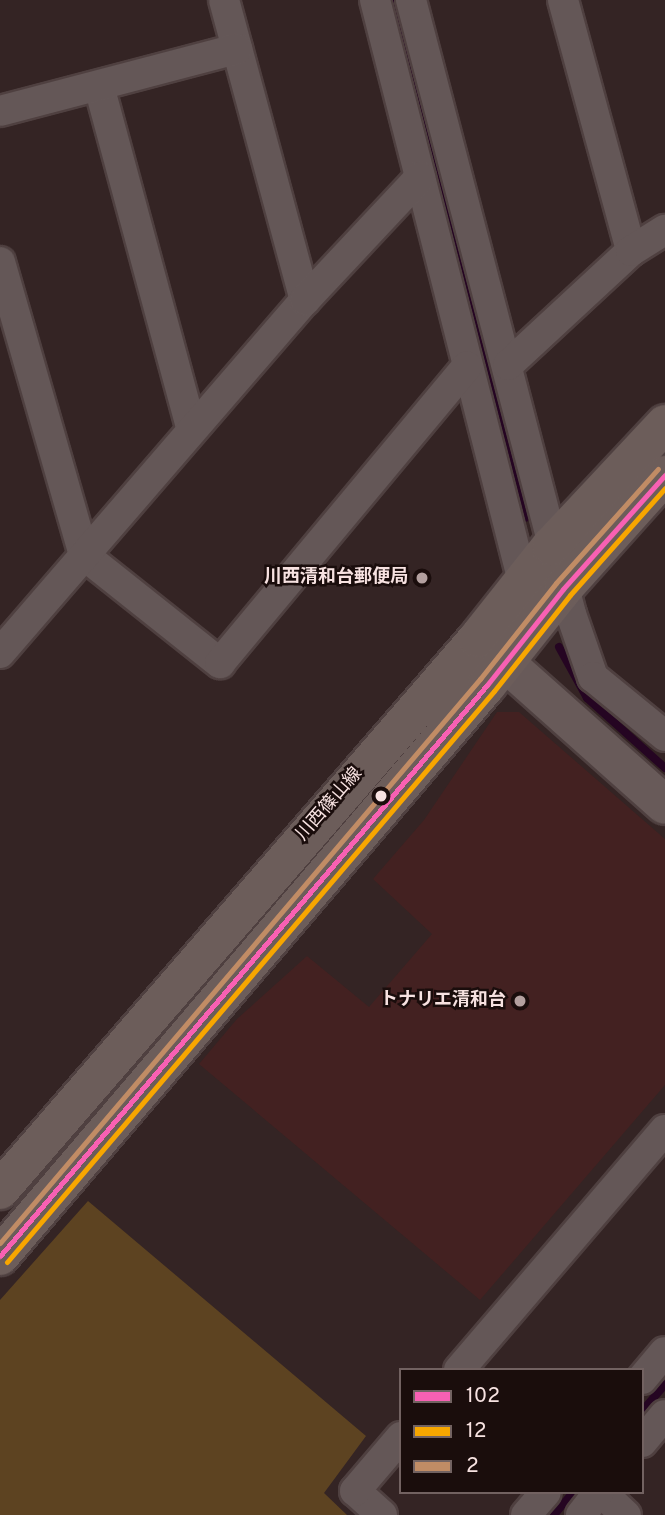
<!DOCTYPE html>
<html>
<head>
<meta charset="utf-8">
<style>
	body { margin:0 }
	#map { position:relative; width:665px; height:1515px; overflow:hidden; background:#342424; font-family:Overpass,"Noto Sans JP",sans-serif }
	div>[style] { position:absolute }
	.built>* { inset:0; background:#432121 }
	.green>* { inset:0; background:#5d4321 }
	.stream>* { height:8px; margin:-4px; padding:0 4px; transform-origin:4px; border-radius:4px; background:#250522 }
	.roads { filter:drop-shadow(2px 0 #4f4040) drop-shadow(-2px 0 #4f4040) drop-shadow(0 2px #4f4040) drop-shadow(0 -2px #4f4040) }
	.street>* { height:30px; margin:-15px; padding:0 15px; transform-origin:15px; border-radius:15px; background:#645757 }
	.secondary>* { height:38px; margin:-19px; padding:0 19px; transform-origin:19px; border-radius:19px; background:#685a59 }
	.primary>* { height:38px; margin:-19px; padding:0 19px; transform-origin:19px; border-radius:19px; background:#6c5d5a }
	.bus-1>* { height:5px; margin:-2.5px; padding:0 2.5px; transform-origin:2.5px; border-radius:2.5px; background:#f860b3 }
	.bus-2>* { height:5px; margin:-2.5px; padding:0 2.5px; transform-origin:2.5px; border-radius:2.5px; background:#f7a600 }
	.bus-3>* { height:5px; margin:-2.5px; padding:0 2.5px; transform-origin:2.5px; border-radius:2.5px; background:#c18c65 }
	.dots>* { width:19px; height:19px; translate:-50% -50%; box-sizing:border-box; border:4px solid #1a0d0c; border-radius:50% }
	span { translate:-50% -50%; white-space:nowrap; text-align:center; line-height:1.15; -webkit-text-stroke:5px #1a0d0c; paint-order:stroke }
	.poi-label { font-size:18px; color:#f7e2e1; font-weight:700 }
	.right { translate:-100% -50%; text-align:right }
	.street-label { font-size:18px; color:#f7e2e1 }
	.legend { position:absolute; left:399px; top:1368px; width:245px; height:126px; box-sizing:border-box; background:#1a0d0c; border:2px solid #726261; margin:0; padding:9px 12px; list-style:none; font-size:21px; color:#f7e2e1 }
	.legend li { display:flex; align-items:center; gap:14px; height:35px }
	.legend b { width:35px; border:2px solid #726261 }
</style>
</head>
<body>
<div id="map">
	<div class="built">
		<i style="clip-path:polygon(497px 712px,519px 712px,665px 839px,665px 1085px,480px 1300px,199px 1064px,237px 1019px,307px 956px,369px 1007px,432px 934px,373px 879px,424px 820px)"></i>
	</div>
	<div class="green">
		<i style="clip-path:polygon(88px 1201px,366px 1436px,324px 1493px,347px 1515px,0 1515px,0 1300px)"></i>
	</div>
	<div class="stream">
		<i style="left:391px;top:0;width:535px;rotate:75.5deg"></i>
		<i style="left:559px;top:647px;width:58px;rotate:61.2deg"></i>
		<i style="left:587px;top:698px;width:105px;rotate:41.9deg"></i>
		<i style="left:642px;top:1411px;width:35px;rotate:-49deg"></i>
		<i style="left:554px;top:1515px;width:30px;rotate:-50deg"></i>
	</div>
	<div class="roads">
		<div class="street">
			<i style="left:224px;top:0;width:311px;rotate:74.9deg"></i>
			<i style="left:375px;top:0;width:616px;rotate:75.72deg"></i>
			<i style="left:411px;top:0;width:635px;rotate:75.39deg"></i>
			<i style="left:571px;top:614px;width:67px;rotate:70.8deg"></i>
			<i style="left:593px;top:677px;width:93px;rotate:39.3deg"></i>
			<i style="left:563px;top:0;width:260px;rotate:74.8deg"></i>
			<i style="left:99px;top:86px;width:356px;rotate:74.9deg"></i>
			<i style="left:0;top:111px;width:245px;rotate:-14.7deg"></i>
			<i style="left:0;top:262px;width:305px;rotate:74deg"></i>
			<i style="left:84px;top:555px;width:174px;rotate:38.5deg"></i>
			<i style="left:220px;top:663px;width:386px;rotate:-50.2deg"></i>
			<i style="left:508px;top:365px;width:168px;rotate:-42.8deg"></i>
			<i style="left:631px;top:251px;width:40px;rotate:-32deg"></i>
			<i style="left:0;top:653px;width:467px;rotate:-49.2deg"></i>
			<i style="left:305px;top:300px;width:168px;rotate:-46.9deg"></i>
			<i style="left:459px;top:1370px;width:316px;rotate:-49.4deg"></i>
			<i style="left:642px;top:1379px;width:35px;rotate:-50deg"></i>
			<i style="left:642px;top:1442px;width:35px;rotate:-50deg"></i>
			<i style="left:601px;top:1492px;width:34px;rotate:43deg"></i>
			<i style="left:382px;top:1515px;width:36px;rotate:-138deg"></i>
			<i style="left:355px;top:1491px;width:71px;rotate:-49.6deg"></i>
			<i style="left:526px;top:1515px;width:30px;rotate:-49deg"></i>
			<i style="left:581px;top:1515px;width:29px;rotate:-52deg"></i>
		</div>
		<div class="secondary">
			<i style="left:481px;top:641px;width:246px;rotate:41.7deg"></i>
		</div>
		<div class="primary">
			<i style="left:0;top:1190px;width:730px;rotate:-49.11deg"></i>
			<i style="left:478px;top:638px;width:117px;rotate:-51.6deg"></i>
			<i style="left:551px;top:546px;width:167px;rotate:-46.9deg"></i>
			<i style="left:0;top:1256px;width:750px;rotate:-49.54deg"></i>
			<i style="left:487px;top:685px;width:122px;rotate:-51.6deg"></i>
			<i style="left:563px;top:589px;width:153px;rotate:-48.2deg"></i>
		</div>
	</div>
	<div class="bus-1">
		<i style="left:0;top:1256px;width:750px;rotate:-49.54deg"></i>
		<i style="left:487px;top:685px;width:122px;rotate:-51.6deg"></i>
		<i style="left:563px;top:589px;width:153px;rotate:-48.2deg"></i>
	</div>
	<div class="bus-2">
		<i style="left:7px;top:1262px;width:750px;rotate:-49.54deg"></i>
		<i style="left:494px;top:691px;width:122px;rotate:-51.6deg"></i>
		<i style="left:570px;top:595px;width:143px;rotate:-48.4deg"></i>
	</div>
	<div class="bus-3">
		<i style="left:0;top:1243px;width:741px;rotate:-49.6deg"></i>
		<i style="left:480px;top:679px;width:122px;rotate:-51.6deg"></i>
		<i style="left:556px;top:583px;width:153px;rotate:-48.2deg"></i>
	</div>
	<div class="dots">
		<i style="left:422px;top:578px;background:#b3a09f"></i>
		<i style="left:381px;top:796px;background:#f7e2e1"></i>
		<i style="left:520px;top:1001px;background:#b3a09f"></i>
	</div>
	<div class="poi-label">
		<span class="right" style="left:408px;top:578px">川西清和台郵便局</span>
		<span class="right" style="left:506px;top:1001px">トナリエ清和台</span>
	</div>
	<div class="street-label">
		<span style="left:330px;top:805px;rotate:-49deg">川西篠山線</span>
	</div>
	<ul class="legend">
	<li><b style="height:9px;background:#f860b3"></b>102</li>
	<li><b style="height:9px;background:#f7a600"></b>12</li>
	<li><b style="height:9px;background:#c18c65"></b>2</li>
	</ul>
</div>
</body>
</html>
